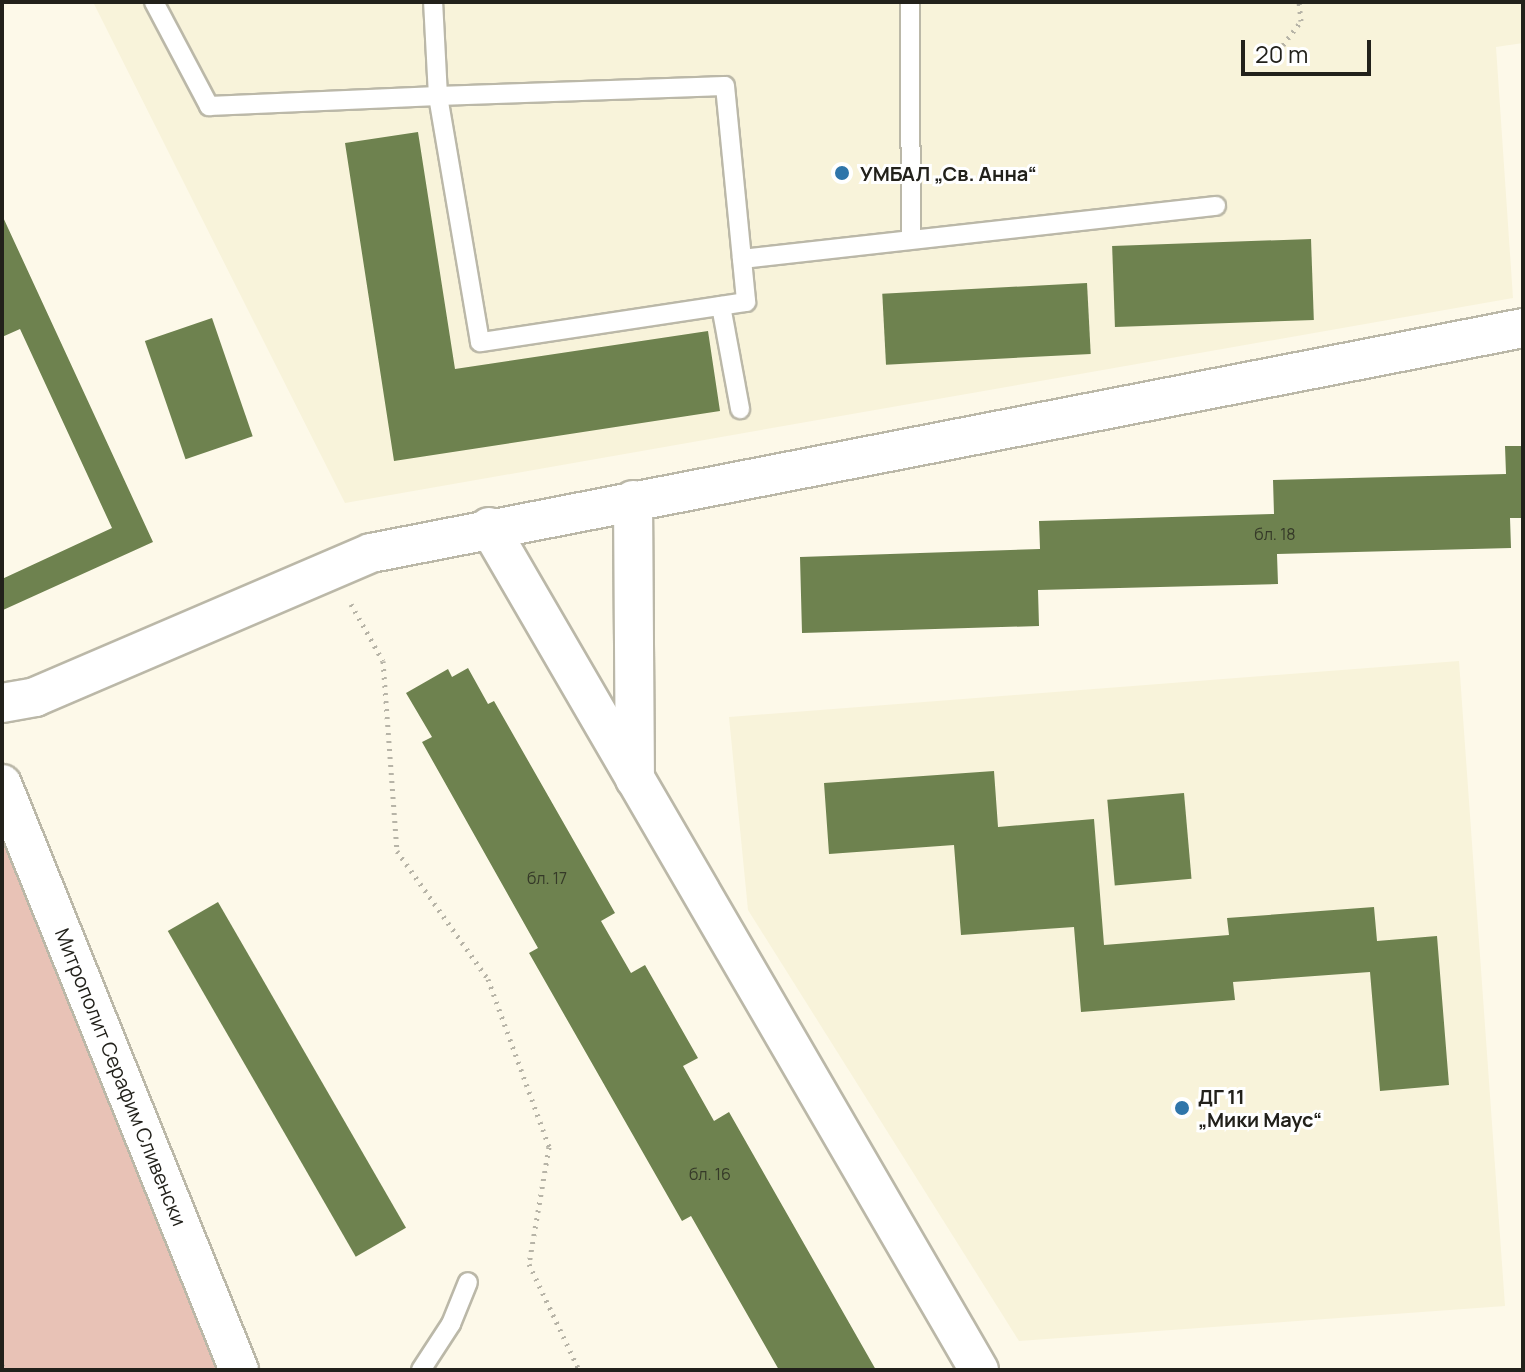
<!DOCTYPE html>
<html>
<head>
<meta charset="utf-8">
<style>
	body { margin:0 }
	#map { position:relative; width:1525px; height:1372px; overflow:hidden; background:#fdf9e9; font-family:Manrope,sans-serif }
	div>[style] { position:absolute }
	.built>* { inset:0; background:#f8f3da }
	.green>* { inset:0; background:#e8c2b6 }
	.building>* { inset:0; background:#6e824f; transform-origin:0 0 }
	.path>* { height:5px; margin-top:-2.5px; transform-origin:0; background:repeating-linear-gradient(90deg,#b7b4a7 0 2px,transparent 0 8px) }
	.roads { filter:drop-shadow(2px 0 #bbb8a8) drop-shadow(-2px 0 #bbb8a8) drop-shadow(0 2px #bbb8a8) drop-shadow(0 -2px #bbb8a8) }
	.lane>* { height:18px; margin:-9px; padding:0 9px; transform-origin:9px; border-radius:9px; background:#fff }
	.street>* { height:38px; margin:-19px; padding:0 19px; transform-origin:19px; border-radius:19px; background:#fff }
	.dots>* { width:22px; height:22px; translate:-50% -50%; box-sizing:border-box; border:4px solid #fff; border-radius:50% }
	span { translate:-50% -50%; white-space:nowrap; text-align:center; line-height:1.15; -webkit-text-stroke:6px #fff; paint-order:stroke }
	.number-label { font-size:16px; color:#353928 }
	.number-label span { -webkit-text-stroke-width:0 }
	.poi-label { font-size:20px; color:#22211b; font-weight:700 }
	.left { translate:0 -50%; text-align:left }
	.street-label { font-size:20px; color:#22211b }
	.frame { position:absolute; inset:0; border:4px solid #22211b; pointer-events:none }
	.scale { position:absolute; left:1241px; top:40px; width:130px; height:36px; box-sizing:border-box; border:4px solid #22211b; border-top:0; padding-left:10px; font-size:24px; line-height:28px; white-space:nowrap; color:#22211b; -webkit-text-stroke:6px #fff; paint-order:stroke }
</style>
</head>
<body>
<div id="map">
	<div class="built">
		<i style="clip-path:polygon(93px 2px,1523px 2px,1523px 43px,1496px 47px,1513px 298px,345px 503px)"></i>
		<i style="clip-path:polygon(1459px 661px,1505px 1306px,1019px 1341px,748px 910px,729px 717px)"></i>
	</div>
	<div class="green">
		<i style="clip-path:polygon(2px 784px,240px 1370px,2px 1370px)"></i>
	</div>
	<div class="building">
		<i style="clip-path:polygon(418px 132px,455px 369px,708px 331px,720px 411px,394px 461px,345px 143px)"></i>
		<i style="clip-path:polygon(2px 215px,153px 542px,3px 610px,2px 579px,112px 528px,20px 329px,2px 337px)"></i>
		<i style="left:1311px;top:239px;width:81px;height:199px;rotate:88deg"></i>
		<i style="left:1087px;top:283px;width:71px;height:205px;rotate:87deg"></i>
		<i style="left:212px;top:318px;width:125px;height:71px;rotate:71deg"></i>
		<i style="clip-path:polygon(1505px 446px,1523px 446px,1523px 518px,1510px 518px,1511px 548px,1277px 554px,1278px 584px,1038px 590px,1039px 626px,802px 633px,800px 557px,1040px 549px,1039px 521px,1274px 514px,1273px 480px,1506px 474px)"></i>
		<i style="clip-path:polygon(468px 668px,488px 704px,494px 701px,615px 913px,601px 921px,631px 973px,645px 965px,698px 1058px,683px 1066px,714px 1121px,729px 1112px,876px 1370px,779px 1370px,691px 1216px,682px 1221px,529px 953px,538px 948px,422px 742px,432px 737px,406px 693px,448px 669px,452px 677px)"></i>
		<i style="clip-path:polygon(994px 771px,998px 827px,1094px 819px,1104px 945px,1229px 935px,1227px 918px,1374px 907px,1377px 941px,1437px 936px,1449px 1085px,1380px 1091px,1370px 972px,1233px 982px,1235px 1000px,1081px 1012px,1074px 927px,961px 935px,954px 845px,829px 854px,824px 783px)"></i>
		<i style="left:1184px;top:793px;width:86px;height:77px;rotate:85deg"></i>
		<i style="left:218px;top:902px;width:376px;height:58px;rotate:60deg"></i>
	</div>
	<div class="path">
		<i style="left:1283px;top:45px;width:30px;rotate:-53deg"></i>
		<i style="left:1301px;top:21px;width:19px;rotate:-96deg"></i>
		<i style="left:351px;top:604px;width:65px;rotate:60.7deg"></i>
		<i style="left:383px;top:661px;width:191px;rotate:85.8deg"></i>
		<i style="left:397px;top:851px;width:157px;rotate:54.6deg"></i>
		<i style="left:488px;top:979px;width:179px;rotate:70deg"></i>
		<i style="left:549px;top:1147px;width:119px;rotate:99.7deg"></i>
		<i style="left:529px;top:1264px;width:117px;rotate:64.7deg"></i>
		<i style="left:2px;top:1366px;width:8px;rotate:30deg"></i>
	</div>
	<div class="roads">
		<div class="lane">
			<i style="left:154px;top:2px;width:118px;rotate:62.1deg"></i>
			<i style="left:209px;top:106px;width:229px;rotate:-2.5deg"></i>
			<i style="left:438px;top:96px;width:287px;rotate:-2deg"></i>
			<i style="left:725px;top:86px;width:217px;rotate:84.4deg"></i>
			<i style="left:746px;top:302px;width:269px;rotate:171.4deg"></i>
			<i style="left:480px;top:342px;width:250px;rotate:-99.7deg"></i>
			<i style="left:438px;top:96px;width:94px;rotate:-93deg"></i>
			<i style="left:910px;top:2px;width:235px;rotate:89.8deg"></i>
			<i style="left:742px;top:259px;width:477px;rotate:-6.4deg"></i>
			<i style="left:721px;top:306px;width:105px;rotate:79.5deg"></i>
			<i style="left:421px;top:1370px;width:55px;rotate:-56.9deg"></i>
			<i style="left:451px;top:1324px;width:45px;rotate:-68deg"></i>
		</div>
		<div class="street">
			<i style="left:633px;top:500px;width:279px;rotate:89.6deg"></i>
			<i style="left:489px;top:527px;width:975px;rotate:59.83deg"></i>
			<i style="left:2px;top:703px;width:34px;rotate:-10deg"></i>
			<i style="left:35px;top:697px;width:366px;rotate:-23.2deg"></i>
			<i style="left:371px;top:553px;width:1174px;rotate:-11.05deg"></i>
			<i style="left:2px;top:784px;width:632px;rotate:67.98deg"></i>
		</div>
	</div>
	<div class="dots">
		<i style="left:842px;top:173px;background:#2f75a9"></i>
		<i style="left:1182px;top:1108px;background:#2f75a9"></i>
	</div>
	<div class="number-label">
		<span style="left:1275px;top:534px">бл. 18</span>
		<span style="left:547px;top:878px">бл. 17</span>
		<span style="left:710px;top:1174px">бл. 16</span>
	</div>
	<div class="poi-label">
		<span class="left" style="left:860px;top:173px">УМБАЛ „Св. Анна“</span>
		<span class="left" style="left:1198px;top:1108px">ДГ 11<br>„Мики Маус“</span>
	</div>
	<div class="street-label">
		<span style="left:121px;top:1077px;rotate:68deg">Митрополит Серафим Сливенски</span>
	</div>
	<div class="frame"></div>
	<div class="scale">20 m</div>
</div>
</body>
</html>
